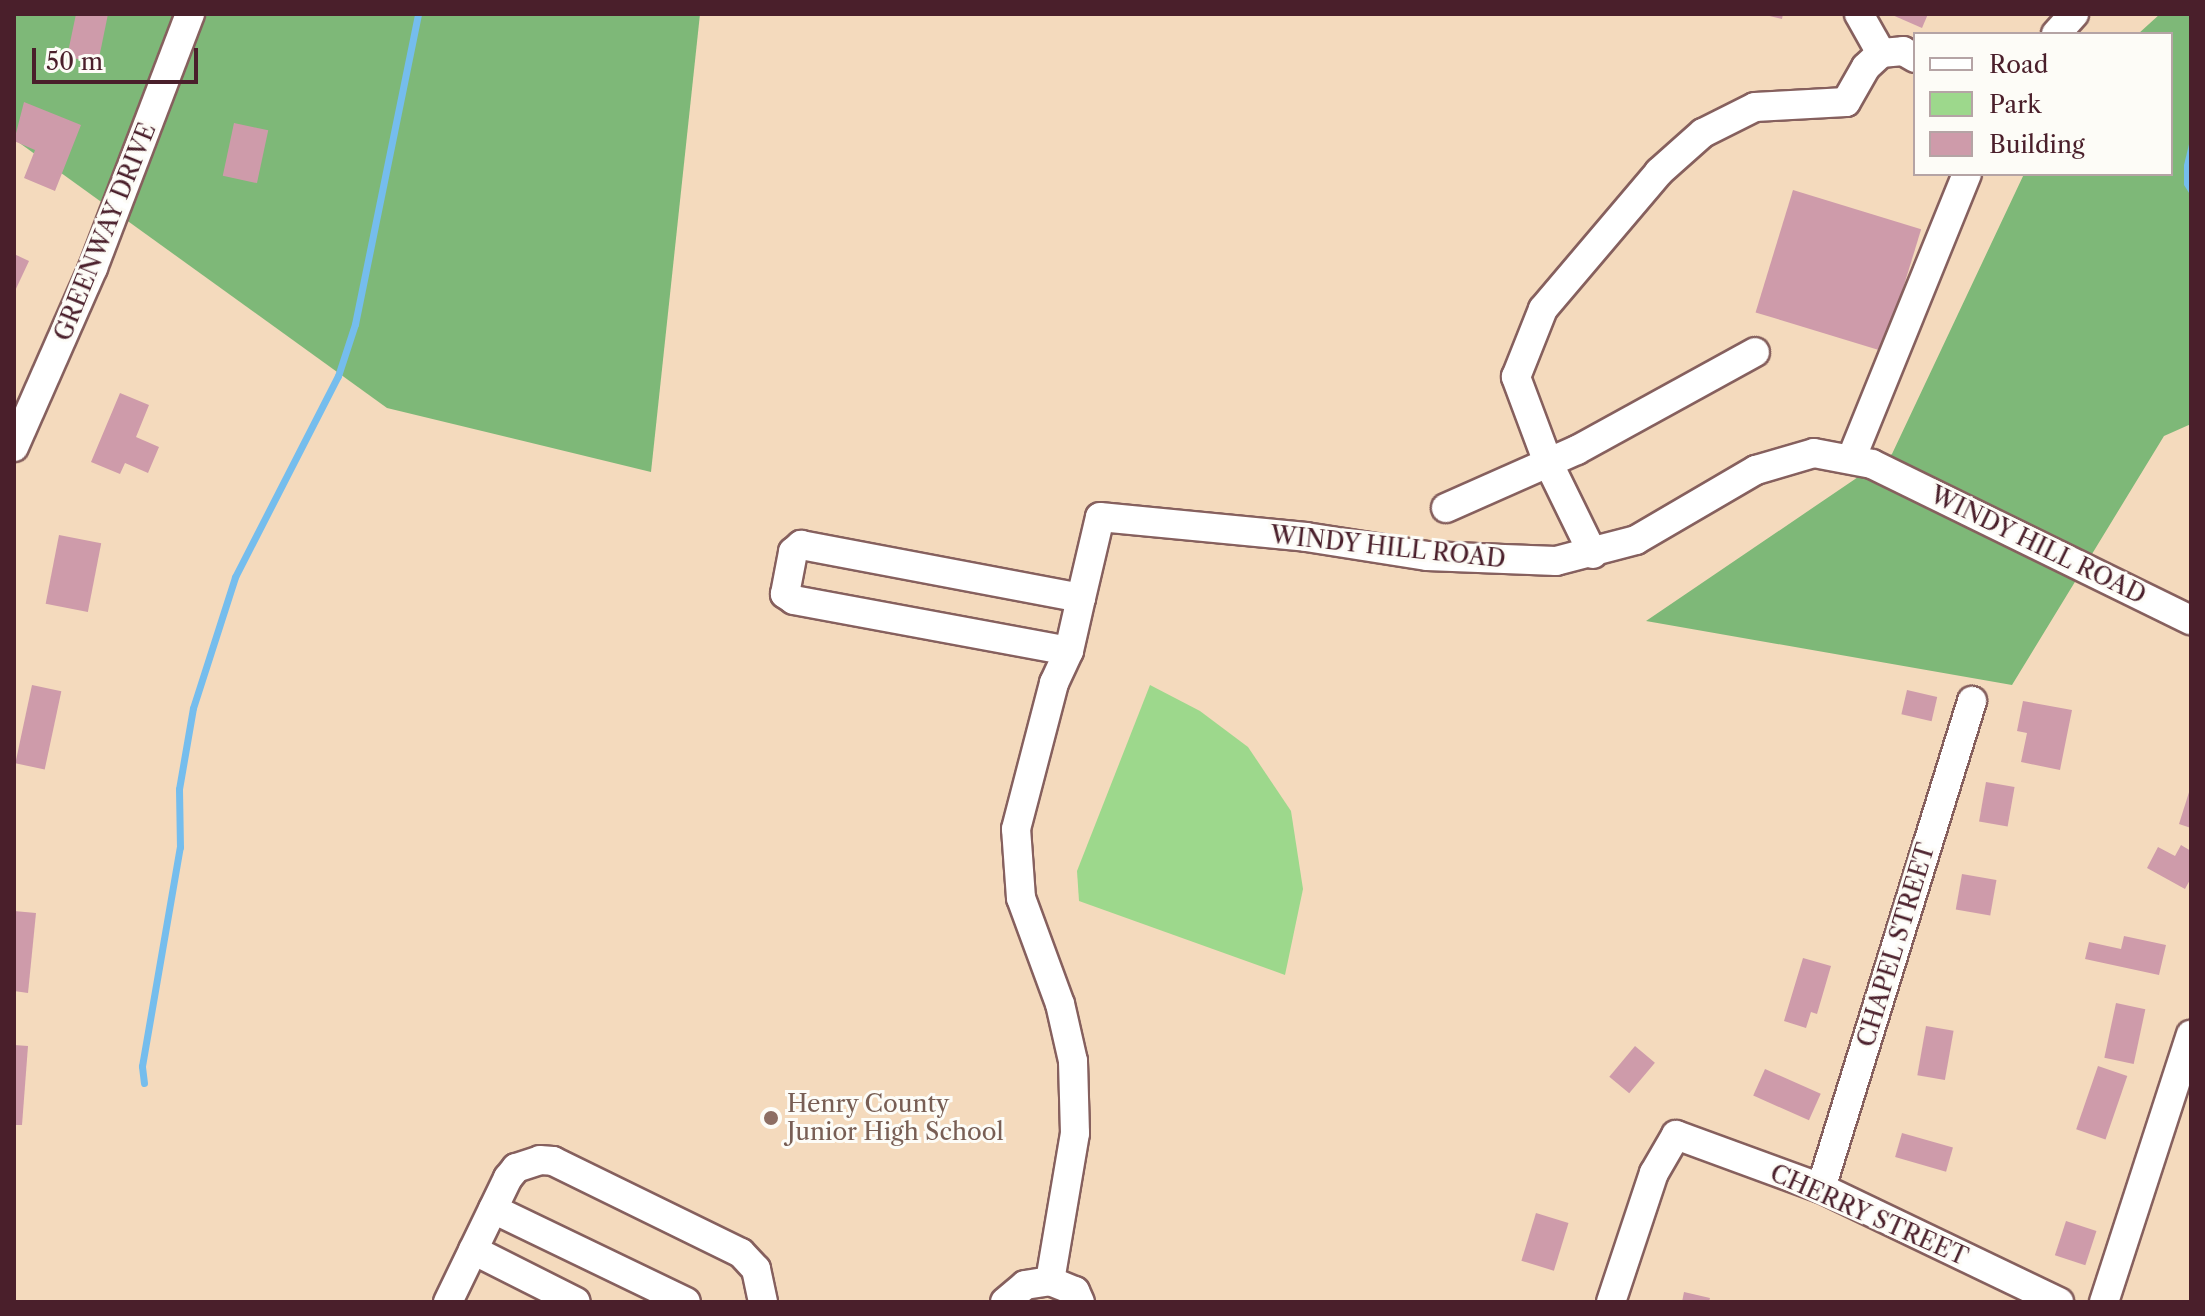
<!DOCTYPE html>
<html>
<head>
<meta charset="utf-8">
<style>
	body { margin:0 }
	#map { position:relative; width:2205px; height:1316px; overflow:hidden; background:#f4dabd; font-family:"Libre Caslon Text",serif }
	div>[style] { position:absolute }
	.green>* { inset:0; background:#9dd88c }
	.forest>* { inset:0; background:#7eb878 }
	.water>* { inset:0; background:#75bded }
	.stream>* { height:7px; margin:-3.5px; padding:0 3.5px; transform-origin:3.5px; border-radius:3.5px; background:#75bded }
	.building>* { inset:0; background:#ce9baa; transform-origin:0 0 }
	.roads { filter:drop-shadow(2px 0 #86605e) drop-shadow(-2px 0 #86605e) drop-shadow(0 2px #86605e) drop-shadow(0 -2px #86605e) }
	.minor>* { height:28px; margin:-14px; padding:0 14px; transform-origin:14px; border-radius:14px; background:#fff }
	.dots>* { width:22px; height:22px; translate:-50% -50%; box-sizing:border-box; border:4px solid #fdfcf7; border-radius:50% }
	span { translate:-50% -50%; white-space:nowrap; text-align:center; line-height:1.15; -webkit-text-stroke:6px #fdfcf7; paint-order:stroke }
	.street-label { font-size:24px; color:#4a1f2b }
	.education-label { font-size:24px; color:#785e54 }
	.left { translate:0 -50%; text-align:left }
	.frame { position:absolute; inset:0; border:16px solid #4a1f2b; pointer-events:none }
	.legend { position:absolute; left:1913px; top:32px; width:260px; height:144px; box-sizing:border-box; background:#fdfcf7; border:2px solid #b5a4a5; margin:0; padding:10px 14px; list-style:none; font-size:24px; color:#4a1f2b }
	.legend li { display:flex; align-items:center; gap:16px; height:40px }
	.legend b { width:40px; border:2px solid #b5a4a5 }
	.scale { position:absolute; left:32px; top:48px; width:166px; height:36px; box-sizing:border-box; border:4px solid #4a1f2b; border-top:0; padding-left:10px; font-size:24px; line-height:28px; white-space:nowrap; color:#4a1f2b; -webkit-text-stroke:6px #fdfcf7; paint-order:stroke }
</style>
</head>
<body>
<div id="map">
	<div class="green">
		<i style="clip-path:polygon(1150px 685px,1200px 711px,1248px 747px,1291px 811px,1303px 889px,1285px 975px,1079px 901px,1077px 871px)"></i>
	</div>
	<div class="forest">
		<i style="clip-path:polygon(14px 14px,700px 14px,651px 472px,387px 408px,14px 139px)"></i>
		<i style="clip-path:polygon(2160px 14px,2191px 14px,2191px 424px,2164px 436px,2012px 685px,1646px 621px,1892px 454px,2024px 174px,2171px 174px,2171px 34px,2138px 34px)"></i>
	</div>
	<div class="water">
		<i style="clip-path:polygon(2191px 136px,2191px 196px,2184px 185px,2184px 165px)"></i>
	</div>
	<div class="stream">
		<i style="left:144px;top:1083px;width:17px;rotate:-97deg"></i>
		<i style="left:142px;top:1066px;width:222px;rotate:-80.2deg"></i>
		<i style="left:180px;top:847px;width:58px;rotate:-91deg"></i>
		<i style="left:179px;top:789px;width:82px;rotate:-80.2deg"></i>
		<i style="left:193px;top:708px;width:138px;rotate:-72.2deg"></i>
		<i style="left:235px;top:577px;width:226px;rotate:-62.9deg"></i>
		<i style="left:338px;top:376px;width:55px;rotate:-71.9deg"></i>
		<i style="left:355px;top:324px;width:316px;rotate:-78.5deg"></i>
	</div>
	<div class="building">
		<i style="clip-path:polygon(76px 14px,108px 14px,98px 63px,67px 57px)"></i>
		<i style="clip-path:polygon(1761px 14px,1783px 14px,1782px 19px)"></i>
		<i style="clip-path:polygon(1890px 14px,1928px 14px,1922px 28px)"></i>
		<i style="clip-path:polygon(24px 102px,81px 125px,55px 191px,24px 178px,35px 150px,14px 141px)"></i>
		<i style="left:234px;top:123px;width:35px;height:54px;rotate:12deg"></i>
		<i style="left:1793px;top:190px;width:134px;height:128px;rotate:17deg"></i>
		<i style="clip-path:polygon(14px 254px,29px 261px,14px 293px)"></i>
		<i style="clip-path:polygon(120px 393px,149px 405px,136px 437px,159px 447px,148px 473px,125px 463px,120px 474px,91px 462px)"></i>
		<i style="left:59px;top:535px;width:43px;height:70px;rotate:11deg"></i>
		<i style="left:32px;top:685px;width:30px;height:80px;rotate:12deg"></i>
		<i style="left:1907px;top:690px;width:31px;height:25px;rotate:13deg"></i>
		<i style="clip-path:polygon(2023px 701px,2072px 710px,2060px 770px,2021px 762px,2027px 733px,2017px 731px)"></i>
		<i style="left:1986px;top:782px;width:29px;height:40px;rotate:10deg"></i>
		<i style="clip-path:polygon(2190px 789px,2191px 789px,2191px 828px,2179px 824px)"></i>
		<i style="clip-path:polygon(2181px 845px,2191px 851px,2191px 878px,2185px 889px,2147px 868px,2158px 847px,2175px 856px)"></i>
		<i style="left:1962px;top:874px;width:35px;height:36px;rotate:10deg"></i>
		<i style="clip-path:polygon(14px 911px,36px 913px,28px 993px,14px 991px)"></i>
		<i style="clip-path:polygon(2124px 936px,2166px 945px,2159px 975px,2085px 959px,2089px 942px,2121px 949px)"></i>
		<i style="clip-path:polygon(1803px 958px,1831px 966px,1817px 1014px,1811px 1012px,1806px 1028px,1784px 1021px)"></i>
		<i style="left:2116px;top:1003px;width:30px;height:56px;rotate:12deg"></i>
		<i style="left:1926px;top:1026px;width:28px;height:50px;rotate:10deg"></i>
		<i style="clip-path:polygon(14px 1045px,28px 1046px,22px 1125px,14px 1125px)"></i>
		<i style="left:1635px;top:1046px;width:26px;height:40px;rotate:40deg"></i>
		<i style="left:2098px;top:1066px;width:31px;height:67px;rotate:19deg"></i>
		<i style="left:1765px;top:1069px;width:61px;height:29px;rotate:24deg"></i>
		<i style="left:1902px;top:1133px;width:53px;height:25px;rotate:16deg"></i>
		<i style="left:1536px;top:1213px;width:34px;height:50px;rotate:17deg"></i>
		<i style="left:2066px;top:1221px;width:32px;height:36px;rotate:18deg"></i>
		<i style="clip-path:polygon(1684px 1292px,1710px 1298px,1709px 1302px,1682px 1302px)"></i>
	</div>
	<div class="roads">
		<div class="minor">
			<i style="left:1859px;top:14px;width:45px;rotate:60.6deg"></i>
			<i style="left:2056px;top:34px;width:27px;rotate:-48deg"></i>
			<i style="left:14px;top:447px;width:196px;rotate:-66.2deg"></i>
			<i style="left:93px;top:268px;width:272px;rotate:-69.1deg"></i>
			<i style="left:1852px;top:457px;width:305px;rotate:-67.9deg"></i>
			<i style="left:1446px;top:508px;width:143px;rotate:-23.9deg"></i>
			<i style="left:1577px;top:450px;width:203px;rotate:-28.8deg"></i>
			<i style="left:1593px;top:554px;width:105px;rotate:-116.1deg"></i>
			<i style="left:1547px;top:460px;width:89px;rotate:-110.5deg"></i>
			<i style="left:1516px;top:377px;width:73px;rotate:-68.3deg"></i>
			<i style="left:1543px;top:309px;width:180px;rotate:-49.7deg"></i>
			<i style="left:1659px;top:172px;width:59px;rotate:-41.6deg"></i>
			<i style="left:1703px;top:133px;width:58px;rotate:-26.6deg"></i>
			<i style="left:1755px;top:107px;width:91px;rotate:-3.1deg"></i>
			<i style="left:1846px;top:102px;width:40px;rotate:-60.3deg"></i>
			<i style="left:1866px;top:67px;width:21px;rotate:-43deg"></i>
			<i style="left:1881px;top:53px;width:22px;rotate:-5deg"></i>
			<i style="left:1903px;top:51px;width:14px;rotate:30deg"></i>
			<i style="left:1081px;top:598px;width:54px;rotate:102.8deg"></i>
			<i style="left:1069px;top:651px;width:280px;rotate:-169.5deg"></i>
			<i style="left:794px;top:600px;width:11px;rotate:-146deg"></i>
			<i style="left:785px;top:594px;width:43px;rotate:-79.2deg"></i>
			<i style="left:793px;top:552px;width:11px;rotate:-41deg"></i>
			<i style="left:801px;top:545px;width:285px;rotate:10.7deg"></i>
			<i style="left:1081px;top:598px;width:83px;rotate:-76.8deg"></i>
			<i style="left:1100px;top:517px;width:207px;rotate:5.5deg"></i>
			<i style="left:1306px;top:537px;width:122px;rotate:8.9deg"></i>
			<i style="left:1427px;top:556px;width:129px;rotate:2.2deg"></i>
			<i style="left:1556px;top:561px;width:83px;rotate:-14.7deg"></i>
			<i style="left:1636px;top:540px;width:139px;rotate:-30.3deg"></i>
			<i style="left:1756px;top:470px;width:60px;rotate:-16.3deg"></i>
			<i style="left:1814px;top:453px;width:59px;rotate:10.7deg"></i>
			<i style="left:1872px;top:464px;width:355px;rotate:26.1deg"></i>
			<i style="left:1821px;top:1188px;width:510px;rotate:-72.77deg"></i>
			<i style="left:493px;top:1209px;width:214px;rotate:25.7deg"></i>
			<i style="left:473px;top:1250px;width:115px;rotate:26.8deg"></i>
			<i style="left:1050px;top:1281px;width:150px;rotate:-80.4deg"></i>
			<i style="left:1075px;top:1133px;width:72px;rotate:-91.6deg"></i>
			<i style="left:1073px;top:1061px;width:58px;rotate:-102.8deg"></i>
			<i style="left:1060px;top:1004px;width:113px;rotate:-110.2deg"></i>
			<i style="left:1021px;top:898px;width:69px;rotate:-94.1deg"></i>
			<i style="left:1016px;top:829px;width:151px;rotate:-75.4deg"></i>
			<i style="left:1054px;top:683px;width:35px;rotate:-65deg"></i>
			<i style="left:448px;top:1302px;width:138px;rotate:-64.2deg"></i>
			<i style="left:508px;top:1178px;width:13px;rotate:-51deg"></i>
			<i style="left:516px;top:1168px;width:25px;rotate:-18deg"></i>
			<i style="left:540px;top:1160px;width:13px;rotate:4deg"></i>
			<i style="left:553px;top:1161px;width:209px;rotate:26.1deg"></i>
			<i style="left:741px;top:1253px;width:22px;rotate:47deg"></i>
			<i style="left:756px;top:1269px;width:34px;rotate:78deg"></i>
			<i style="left:1005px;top:1302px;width:26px;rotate:-40deg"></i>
			<i style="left:1025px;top:1285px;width:25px;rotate:-9deg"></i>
			<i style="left:1050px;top:1281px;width:27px;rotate:22deg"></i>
			<i style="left:1075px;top:1291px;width:12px;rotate:66deg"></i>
			<i style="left:1611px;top:1302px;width:136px;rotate:-71.6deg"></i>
			<i style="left:1654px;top:1173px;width:44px;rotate:-59.9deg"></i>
			<i style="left:1676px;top:1135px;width:154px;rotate:20.1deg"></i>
			<i style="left:1821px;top:1188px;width:264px;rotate:25.6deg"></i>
			<i style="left:2104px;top:1302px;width:281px;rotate:-72deg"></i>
		</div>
	</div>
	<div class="dots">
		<i style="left:771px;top:1118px;background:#8d6e63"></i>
	</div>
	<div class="street-label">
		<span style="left:105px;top:232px;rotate:-68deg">GREENWAY DRIVE</span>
		<span style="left:2038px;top:545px;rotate:26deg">WINDY HILL ROAD</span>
		<span style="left:1388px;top:547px;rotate:6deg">WINDY HILL ROAD</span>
		<span style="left:1896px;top:945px;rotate:-73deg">CHAPEL STREET</span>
		<span style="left:1869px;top:1215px;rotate:24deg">CHERRY STREET</span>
	</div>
	<div class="education-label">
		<span class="left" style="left:787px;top:1118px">Henry County<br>Junior High School</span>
	</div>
	<div class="frame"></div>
	<ul class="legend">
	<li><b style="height:10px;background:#fff"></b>Road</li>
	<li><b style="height:22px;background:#9dd88c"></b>Park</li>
	<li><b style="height:22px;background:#ce9baa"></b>Building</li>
	</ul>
	<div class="scale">50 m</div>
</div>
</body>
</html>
